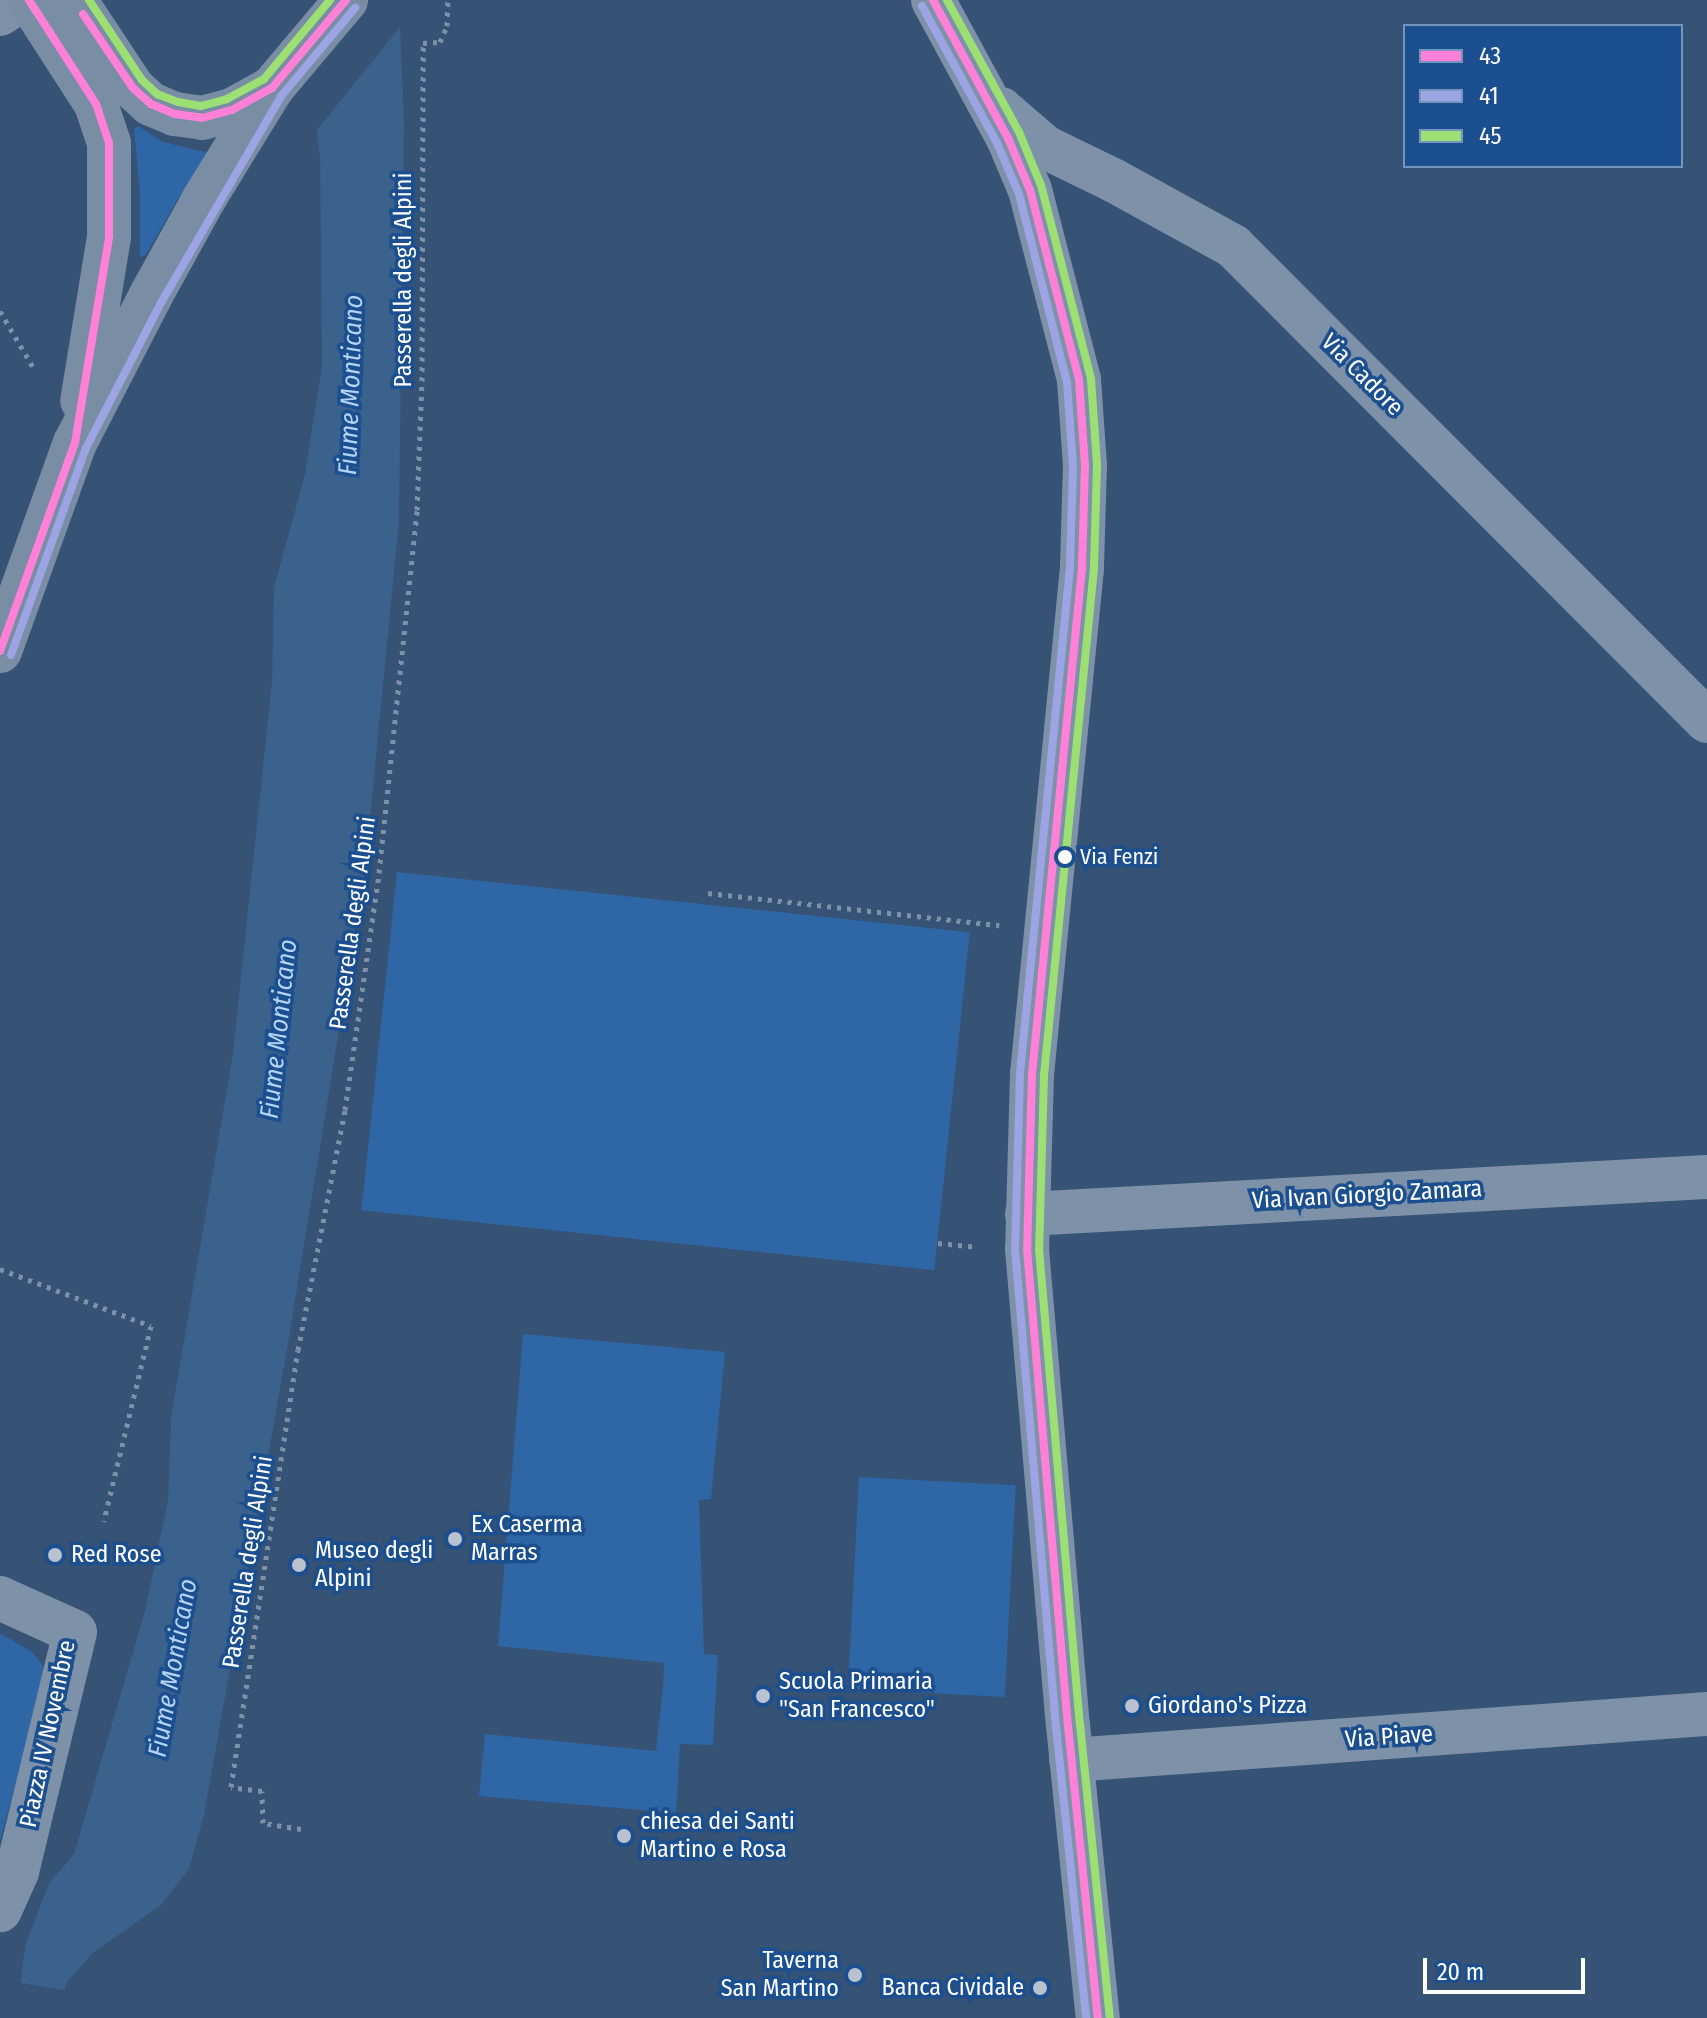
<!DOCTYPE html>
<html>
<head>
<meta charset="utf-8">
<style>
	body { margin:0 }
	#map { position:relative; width:1707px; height:2018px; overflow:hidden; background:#365274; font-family:"Fira Sans Condensed",sans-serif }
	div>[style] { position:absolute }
	.green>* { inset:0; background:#2f66a5; transform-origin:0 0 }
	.water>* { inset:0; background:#3b618d }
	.pier>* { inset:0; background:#365274 }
	.path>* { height:5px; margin-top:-2.5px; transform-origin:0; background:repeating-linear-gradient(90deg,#7d92a8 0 4px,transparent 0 10px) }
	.street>* { height:44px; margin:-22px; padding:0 22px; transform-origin:22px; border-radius:22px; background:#7d92a8 }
	.secondary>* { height:44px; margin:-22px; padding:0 22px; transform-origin:22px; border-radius:22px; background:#798da4 }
	.bus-1>* { height:8px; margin:-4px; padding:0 4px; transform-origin:4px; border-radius:4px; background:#ff80d7 }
	.bus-2>* { height:8px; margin:-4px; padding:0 4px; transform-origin:4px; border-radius:4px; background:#9ca4e3 }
	.bus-3>* { height:8px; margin:-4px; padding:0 4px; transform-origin:4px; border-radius:4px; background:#9ce073 }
	.dots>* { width:22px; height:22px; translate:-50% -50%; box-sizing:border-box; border:4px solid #1b4f8f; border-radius:50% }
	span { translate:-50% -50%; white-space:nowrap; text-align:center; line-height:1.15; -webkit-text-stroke:7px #1b4f8f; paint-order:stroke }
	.bus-label { font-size:22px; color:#fff }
	.left { translate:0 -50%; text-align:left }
	.street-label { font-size:24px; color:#fff }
	.poi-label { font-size:24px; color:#fff }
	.right { translate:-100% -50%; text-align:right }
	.water-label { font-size:26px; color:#b5d3f5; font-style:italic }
	.legend { position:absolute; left:1403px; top:24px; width:280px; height:144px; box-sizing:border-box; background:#1b4f8f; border:2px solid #7695bc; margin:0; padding:10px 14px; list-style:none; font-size:24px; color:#fff }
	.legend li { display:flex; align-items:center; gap:16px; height:40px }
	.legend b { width:40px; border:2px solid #7695bc }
	.scale { position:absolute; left:1423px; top:1958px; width:162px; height:36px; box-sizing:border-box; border:4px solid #fff; border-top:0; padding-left:10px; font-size:24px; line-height:28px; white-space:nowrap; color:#fff; -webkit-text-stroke:6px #1b4f8f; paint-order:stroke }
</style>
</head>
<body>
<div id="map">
	<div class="green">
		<i style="clip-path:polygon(138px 126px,163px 142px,209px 153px,208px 160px,176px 202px,146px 255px,140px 257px,140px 192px,134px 129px)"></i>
		<i style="left:397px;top:872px;width:576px;height:340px;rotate:6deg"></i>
		<i style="clip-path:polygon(523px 1334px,725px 1352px,711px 1499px,699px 1500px,704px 1654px,718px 1655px,713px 1745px,680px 1744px,676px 1813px,479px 1796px,485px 1734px,656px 1751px,663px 1687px,664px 1663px,498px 1646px)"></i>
		<i style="left:859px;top:1477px;width:157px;height:212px;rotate:3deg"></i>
		<i style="clip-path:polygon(0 1633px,32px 1652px,42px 1664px,45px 1678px,0 1841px)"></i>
	</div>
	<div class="water">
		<i style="clip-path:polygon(297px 0,399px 0,404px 122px,399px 521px,365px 870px,287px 1350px,204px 1815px,189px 1869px,161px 1905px,94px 1952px,66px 1983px,59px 2018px,16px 2018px,25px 1946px,49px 1883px,74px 1854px,145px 1611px,168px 1500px,171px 1418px,233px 1053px,272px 681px,274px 588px,305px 474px,322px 365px,320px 156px)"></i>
	</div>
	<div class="pier">
		<i style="clip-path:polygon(293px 0,403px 0,404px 22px,313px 135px)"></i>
		<i style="clip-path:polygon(16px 1982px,68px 1991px,63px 2018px,11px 2018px)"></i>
	</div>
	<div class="path">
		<i style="left:0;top:311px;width:65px;rotate:59.5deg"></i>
		<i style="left:708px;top:893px;width:293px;rotate:6.3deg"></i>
		<i style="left:938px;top:1243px;width:40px;rotate:5.7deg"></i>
		<i style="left:0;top:1269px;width:161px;rotate:20.7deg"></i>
		<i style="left:151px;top:1326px;width:201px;rotate:103.6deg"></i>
		<i style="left:301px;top:1829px;width:38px;rotate:-171deg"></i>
		<i style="left:263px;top:1823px;width:32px;rotate:-92deg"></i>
		<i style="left:262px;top:1791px;width:31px;rotate:-173deg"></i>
		<i style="left:231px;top:1787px;width:442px;rotate:-81.3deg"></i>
		<i style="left:298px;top:1350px;width:245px;rotate:-78.9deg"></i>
		<i style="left:345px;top:1110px;width:239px;rotate:-81.8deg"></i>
		<i style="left:379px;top:873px;width:365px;rotate:-84deg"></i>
		<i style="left:417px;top:510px;width:129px;rotate:-87.8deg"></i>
		<i style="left:422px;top:381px;width:338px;rotate:-89.8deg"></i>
		<i style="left:423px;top:43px;width:17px;rotate:-3deg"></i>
		<i style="left:440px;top:42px;width:17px;rotate:-66deg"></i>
		<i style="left:447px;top:26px;width:26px;rotate:-88deg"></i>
	</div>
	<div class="street">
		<i style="left:933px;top:0;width:157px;rotate:61.5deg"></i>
		<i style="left:1008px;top:138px;width:56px;rotate:67.1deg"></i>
		<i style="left:1030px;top:190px;width:196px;rotate:75.5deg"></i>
		<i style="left:1079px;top:380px;width:85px;rotate:86deg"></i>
		<i style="left:1085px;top:465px;width:103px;rotate:91.7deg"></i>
		<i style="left:1082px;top:568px;width:508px;rotate:95.64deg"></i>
		<i style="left:1032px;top:1074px;width:175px;rotate:91.6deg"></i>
		<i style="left:1027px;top:1249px;width:478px;rotate:85.1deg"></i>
		<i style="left:1068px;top:1725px;width:295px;rotate:84.2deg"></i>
		<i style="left:0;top:14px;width:25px;rotate:-34deg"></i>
		<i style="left:1001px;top:109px;width:58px;rotate:40.8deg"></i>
		<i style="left:1045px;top:147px;width:76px;rotate:25.9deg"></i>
		<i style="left:1113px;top:180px;width:137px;rotate:28.8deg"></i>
		<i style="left:1233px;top:246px;width:671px;rotate:45.06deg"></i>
		<i style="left:1027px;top:1214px;width:681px;rotate:-3.11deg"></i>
		<i style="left:0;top:1598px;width:82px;rotate:24.4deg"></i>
		<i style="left:75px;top:1632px;width:247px;rotate:103.6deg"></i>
		<i style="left:17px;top:1872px;width:42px;rotate:114.1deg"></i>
		<i style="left:1071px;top:1760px;width:638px;rotate:-4.14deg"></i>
	</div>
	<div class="secondary">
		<i style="left:29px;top:0;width:124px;rotate:57.2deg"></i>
		<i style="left:96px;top:104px;width:41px;rotate:71.6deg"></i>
		<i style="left:109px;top:143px;width:94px;rotate:90deg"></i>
		<i style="left:109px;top:237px;width:166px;rotate:99.3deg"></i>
		<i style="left:75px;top:0;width:105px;rotate:56.6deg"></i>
		<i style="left:133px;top:88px;width:24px;rotate:42deg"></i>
		<i style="left:151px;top:104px;width:26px;rotate:23deg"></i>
		<i style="left:175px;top:114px;width:27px;rotate:8deg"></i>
		<i style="left:202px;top:118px;width:31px;rotate:-15deg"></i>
		<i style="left:232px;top:110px;width:46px;rotate:-28.8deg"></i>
		<i style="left:0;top:651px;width:221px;rotate:-70.2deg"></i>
		<i style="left:75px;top:443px;width:166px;rotate:-62.8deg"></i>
		<i style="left:151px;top:295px;width:110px;rotate:-61.1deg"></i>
		<i style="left:204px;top:199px;width:130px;rotate:-58.5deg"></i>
		<i style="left:272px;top:88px;width:115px;rotate:-49.9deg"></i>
	</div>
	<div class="bus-1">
		<i style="left:933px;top:0;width:157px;rotate:61.5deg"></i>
		<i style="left:1008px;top:138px;width:56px;rotate:67.1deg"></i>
		<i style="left:1030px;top:190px;width:196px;rotate:75.5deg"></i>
		<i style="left:1079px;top:380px;width:85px;rotate:86deg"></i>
		<i style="left:1085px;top:465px;width:103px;rotate:91.7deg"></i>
		<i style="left:1082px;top:568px;width:508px;rotate:95.64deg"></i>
		<i style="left:1032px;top:1074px;width:175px;rotate:91.6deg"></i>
		<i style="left:1027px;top:1249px;width:478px;rotate:85.1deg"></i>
		<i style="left:1068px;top:1725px;width:295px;rotate:84.2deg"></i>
		<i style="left:83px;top:14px;width:89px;rotate:56deg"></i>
		<i style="left:133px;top:88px;width:24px;rotate:42deg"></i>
		<i style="left:151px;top:104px;width:26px;rotate:23deg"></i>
		<i style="left:175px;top:114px;width:27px;rotate:8deg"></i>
		<i style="left:202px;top:118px;width:31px;rotate:-15deg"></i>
		<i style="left:232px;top:110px;width:46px;rotate:-28.8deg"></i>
		<i style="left:272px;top:88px;width:115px;rotate:-49.9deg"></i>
		<i style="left:0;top:651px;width:221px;rotate:-70.2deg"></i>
		<i style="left:75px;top:443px;width:209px;rotate:-80.6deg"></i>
		<i style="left:109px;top:237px;width:94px;rotate:-90deg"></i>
		<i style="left:109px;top:143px;width:41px;rotate:-108.4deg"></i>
		<i style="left:96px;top:104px;width:124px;rotate:-122.8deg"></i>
	</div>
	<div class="bus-2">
		<i style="left:922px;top:6px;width:156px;rotate:61.3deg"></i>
		<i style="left:997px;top:143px;width:56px;rotate:66.7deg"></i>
		<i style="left:1019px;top:194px;width:194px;rotate:75.7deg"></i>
		<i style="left:1067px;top:382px;width:83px;rotate:85.9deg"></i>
		<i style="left:1073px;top:465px;width:102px;rotate:91.7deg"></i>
		<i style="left:1070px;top:567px;width:508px;rotate:95.64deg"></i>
		<i style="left:1020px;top:1073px;width:176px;rotate:91.6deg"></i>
		<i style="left:1015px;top:1249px;width:479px;rotate:85.1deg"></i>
		<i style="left:1056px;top:1726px;width:294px;rotate:84.1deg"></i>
		<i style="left:11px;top:655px;width:220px;rotate:-70.1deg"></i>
		<i style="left:86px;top:448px;width:165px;rotate:-62.7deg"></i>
		<i style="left:162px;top:301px;width:238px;rotate:-59.8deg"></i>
		<i style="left:282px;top:95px;width:114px;rotate:-50deg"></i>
	</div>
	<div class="bus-3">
		<i style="left:89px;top:0;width:96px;rotate:56.5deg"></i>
		<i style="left:142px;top:80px;width:21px;rotate:43deg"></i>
		<i style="left:157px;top:94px;width:22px;rotate:21deg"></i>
		<i style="left:178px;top:102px;width:23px;rotate:10deg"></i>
		<i style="left:201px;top:106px;width:27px;rotate:-15deg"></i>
		<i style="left:227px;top:99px;width:42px;rotate:-28.4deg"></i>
		<i style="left:264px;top:79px;width:103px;rotate:-50.1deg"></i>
		<i style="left:947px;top:0;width:150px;rotate:61.4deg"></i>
		<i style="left:1019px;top:132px;width:57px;rotate:67.5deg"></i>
		<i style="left:1041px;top:185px;width:200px;rotate:75.5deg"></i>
		<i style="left:1091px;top:379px;width:86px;rotate:86deg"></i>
		<i style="left:1097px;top:465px;width:103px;rotate:91.7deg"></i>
		<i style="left:1094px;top:568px;width:509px;rotate:95.63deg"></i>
		<i style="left:1044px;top:1075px;width:174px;rotate:91.6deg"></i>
		<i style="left:1039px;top:1249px;width:477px;rotate:85.1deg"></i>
		<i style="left:1080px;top:1724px;width:295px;rotate:84.2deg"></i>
	</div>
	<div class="dots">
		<i style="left:1065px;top:857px;background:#fff"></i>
		<i style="left:455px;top:1539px;background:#b9c2ce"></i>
		<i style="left:55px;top:1555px;background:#b9c2ce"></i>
		<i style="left:299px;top:1565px;background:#b9c2ce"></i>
		<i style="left:763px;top:1696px;background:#b9c2ce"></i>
		<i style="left:1132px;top:1706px;background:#b9c2ce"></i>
		<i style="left:624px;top:1836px;background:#b9c2ce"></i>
		<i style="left:855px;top:1975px;background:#b9c2ce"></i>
		<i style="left:1040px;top:1988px;background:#b9c2ce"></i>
	</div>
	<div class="bus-label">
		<span class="left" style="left:1080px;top:857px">Via Fenzi</span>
	</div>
	<div class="street-label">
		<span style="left:404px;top:280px;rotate:-90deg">Passerella degli Alpini</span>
		<span style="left:1362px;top:375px;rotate:45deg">Via Cadore</span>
		<span style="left:353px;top:923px;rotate:-82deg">Passerella degli Alpini</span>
		<span style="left:1367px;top:1195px;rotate:-3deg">Via Ivan Giorgio Zamara</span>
		<span style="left:248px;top:1562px;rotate:-81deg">Passerella degli Alpini</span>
		<span style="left:48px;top:1734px;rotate:-78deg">Piazza IV Novembre</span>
		<span style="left:1389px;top:1737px;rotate:-4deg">Via Piave</span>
	</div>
	<div class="poi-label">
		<span class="left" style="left:471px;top:1539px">Ex Caserma<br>Marras</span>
		<span class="left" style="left:315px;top:1565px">Museo degli<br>Alpini</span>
		<span class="left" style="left:71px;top:1555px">Red Rose</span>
		<span class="left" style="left:779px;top:1696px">Scuola Primaria<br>"San Francesco"</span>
		<span class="left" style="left:1148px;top:1706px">Giordano's Pizza</span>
		<span class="left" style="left:640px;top:1836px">chiesa dei Santi<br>Martino e Rosa</span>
		<span class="right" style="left:839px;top:1975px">Taverna<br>San Martino</span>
		<span class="right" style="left:1024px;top:1988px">Banca Cividale</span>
	</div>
	<div class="water-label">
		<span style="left:351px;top:385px;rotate:-88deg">Fiume Monticano</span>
		<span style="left:279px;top:1029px;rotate:-84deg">Fiume Monticano</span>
		<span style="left:173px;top:1668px;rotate:-80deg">Fiume Monticano</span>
	</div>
	<ul class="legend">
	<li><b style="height:10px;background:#ff80d7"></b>43</li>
	<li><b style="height:10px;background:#9ca4e3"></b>41</li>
	<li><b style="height:10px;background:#9ce073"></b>45</li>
	</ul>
	<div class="scale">20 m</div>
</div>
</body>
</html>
